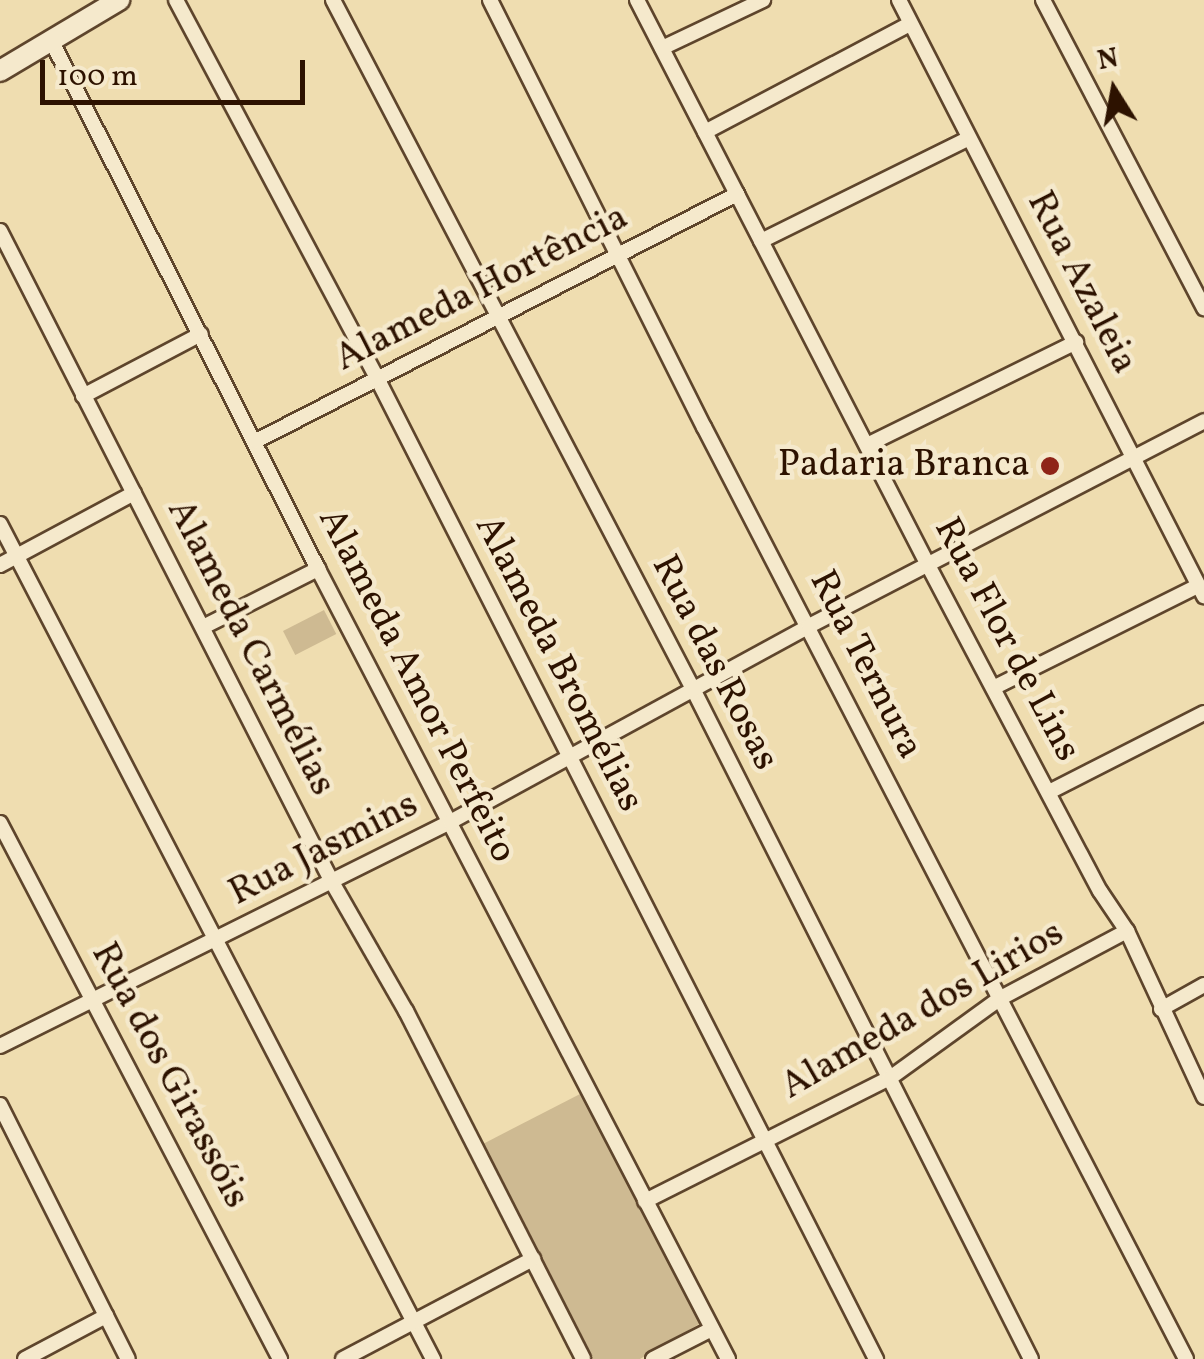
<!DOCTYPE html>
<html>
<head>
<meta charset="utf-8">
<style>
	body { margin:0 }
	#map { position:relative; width:1204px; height:1359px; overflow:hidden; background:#efddb0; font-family:Vollkorn,serif }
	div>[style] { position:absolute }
	.green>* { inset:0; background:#ceba92; transform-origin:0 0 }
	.roads { filter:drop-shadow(2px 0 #5e452c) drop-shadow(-2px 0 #5e452c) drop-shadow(0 2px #5e452c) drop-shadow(0 -2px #5e452c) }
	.street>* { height:14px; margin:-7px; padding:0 7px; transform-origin:7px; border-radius:7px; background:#f5e9cc }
	.secondary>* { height:20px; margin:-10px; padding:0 10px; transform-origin:10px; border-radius:10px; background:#f5e9cc }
	.dots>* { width:28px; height:28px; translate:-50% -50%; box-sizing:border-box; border:5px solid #f5e9cc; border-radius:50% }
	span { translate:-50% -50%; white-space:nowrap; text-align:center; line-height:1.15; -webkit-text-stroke:9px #f5e9cc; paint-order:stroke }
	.street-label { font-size:38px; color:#2d1200 }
	.poi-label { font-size:38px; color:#2d1200 }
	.right { translate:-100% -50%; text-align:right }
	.north { position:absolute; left:1064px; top:40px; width:100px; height:100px; -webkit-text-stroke:8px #f5e9cc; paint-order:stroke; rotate:349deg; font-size:28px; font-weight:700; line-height:40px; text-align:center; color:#2d1200 }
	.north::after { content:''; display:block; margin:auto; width:35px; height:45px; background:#2d1200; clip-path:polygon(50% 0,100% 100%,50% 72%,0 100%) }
	.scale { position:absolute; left:40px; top:60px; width:265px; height:45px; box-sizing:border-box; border:5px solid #2d1200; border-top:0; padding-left:12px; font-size:30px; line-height:35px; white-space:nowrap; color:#2d1200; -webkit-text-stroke:8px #f5e9cc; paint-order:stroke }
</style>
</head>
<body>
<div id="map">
	<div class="green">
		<i style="left:324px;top:610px;width:27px;height:46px;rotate:63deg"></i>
		<i style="clip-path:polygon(582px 1093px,704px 1321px,640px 1359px,589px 1359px,481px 1145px)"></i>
	</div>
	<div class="roads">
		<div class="street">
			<i style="left:176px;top:0;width:428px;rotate:62deg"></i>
			<i style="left:377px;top:378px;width:1101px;rotate:63.04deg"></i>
			<i style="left:333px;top:0;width:777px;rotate:62.41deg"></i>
			<i style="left:693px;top:689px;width:750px;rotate:63.23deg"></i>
			<i style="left:490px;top:0;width:478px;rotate:63.4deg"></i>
			<i style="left:704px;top:427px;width:1049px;rotate:62.65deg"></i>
			<i style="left:637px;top:0;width:638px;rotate:62.75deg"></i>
			<i style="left:929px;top:567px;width:366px;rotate:62.2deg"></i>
			<i style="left:1100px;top:891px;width:48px;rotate:56deg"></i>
			<i style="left:1127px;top:931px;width:183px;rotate:65.1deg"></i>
			<i style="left:899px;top:0;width:670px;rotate:62.9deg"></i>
			<i style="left:1043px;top:0;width:348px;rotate:62.4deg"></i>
			<i style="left:51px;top:40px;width:593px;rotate:63.22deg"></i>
			<i style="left:318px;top:569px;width:890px;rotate:62.57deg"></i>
			<i style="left:662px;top:48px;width:112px;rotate:-25.4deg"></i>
			<i style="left:705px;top:132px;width:232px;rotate:-27.8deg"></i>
			<i style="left:0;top:231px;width:731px;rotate:62.98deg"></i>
			<i style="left:332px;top:882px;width:149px;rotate:60.2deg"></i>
			<i style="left:406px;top:1011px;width:390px;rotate:63deg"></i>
			<i style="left:761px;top:241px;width:232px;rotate:-26.3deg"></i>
			<i style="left:83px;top:396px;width:133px;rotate:-27.7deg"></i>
			<i style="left:256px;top:441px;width:541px;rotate:-27.18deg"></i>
			<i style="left:869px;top:444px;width:231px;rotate:-26.2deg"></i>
			<i style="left:0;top:524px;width:941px;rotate:62.59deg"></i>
			<i style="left:0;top:565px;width:152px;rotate:-28.2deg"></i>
			<i style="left:205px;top:626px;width:127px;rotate:-26.8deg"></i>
			<i style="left:995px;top:687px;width:227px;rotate:-26.5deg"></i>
			<i style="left:1049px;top:792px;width:174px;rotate:-27deg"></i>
			<i style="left:0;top:823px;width:605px;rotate:62.42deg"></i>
			<i style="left:1161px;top:1009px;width:49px;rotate:-29.2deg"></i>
			<i style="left:0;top:1046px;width:503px;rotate:-26.46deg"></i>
			<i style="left:450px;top:822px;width:409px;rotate:-28.6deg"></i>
			<i style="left:809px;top:626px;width:445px;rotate:-27.4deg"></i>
			<i style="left:0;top:1105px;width:284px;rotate:63.3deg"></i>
			<i style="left:645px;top:1201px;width:274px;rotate:-26.7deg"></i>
			<i style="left:890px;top:1078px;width:135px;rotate:-35.9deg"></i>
			<i style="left:999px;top:999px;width:145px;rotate:-28deg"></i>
			<i style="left:25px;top:1359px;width:92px;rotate:-28deg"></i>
			<i style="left:343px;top:1359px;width:215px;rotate:-27.8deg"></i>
			<i style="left:653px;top:1359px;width:66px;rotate:-27deg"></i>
		</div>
		<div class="secondary">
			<i style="left:0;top:71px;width:139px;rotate:-30.8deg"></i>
		</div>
	</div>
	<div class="dots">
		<i style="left:1050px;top:466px;background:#8f2418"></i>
	</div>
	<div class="street-label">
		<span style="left:1081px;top:283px;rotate:63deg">Rua Azaleia</span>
		<span style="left:482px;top:289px;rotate:-27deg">Alameda Hortência</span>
		<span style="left:1006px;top:640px;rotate:62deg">Rua Flor de Lins</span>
		<span style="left:250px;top:648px;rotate:63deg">Alameda Carmélias</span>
		<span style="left:714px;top:663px;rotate:63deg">Rua das Rosas</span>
		<span style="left:558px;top:664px;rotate:63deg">Alameda Bromélias</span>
		<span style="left:865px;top:665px;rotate:63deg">Rua Ternura</span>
		<span style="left:416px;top:686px;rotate:63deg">Alameda Amor Perfeito</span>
		<span style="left:324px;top:850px;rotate:-27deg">Rua Jasmins</span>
		<span style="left:923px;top:1011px;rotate:-30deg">Alameda dos Lirios</span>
		<span style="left:169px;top:1076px;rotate:62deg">Rua dos Girassóis</span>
	</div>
	<div class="poi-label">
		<span class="right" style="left:1030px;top:466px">Padaria Branca</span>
	</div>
	<div class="north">N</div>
	<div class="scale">100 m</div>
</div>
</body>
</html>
